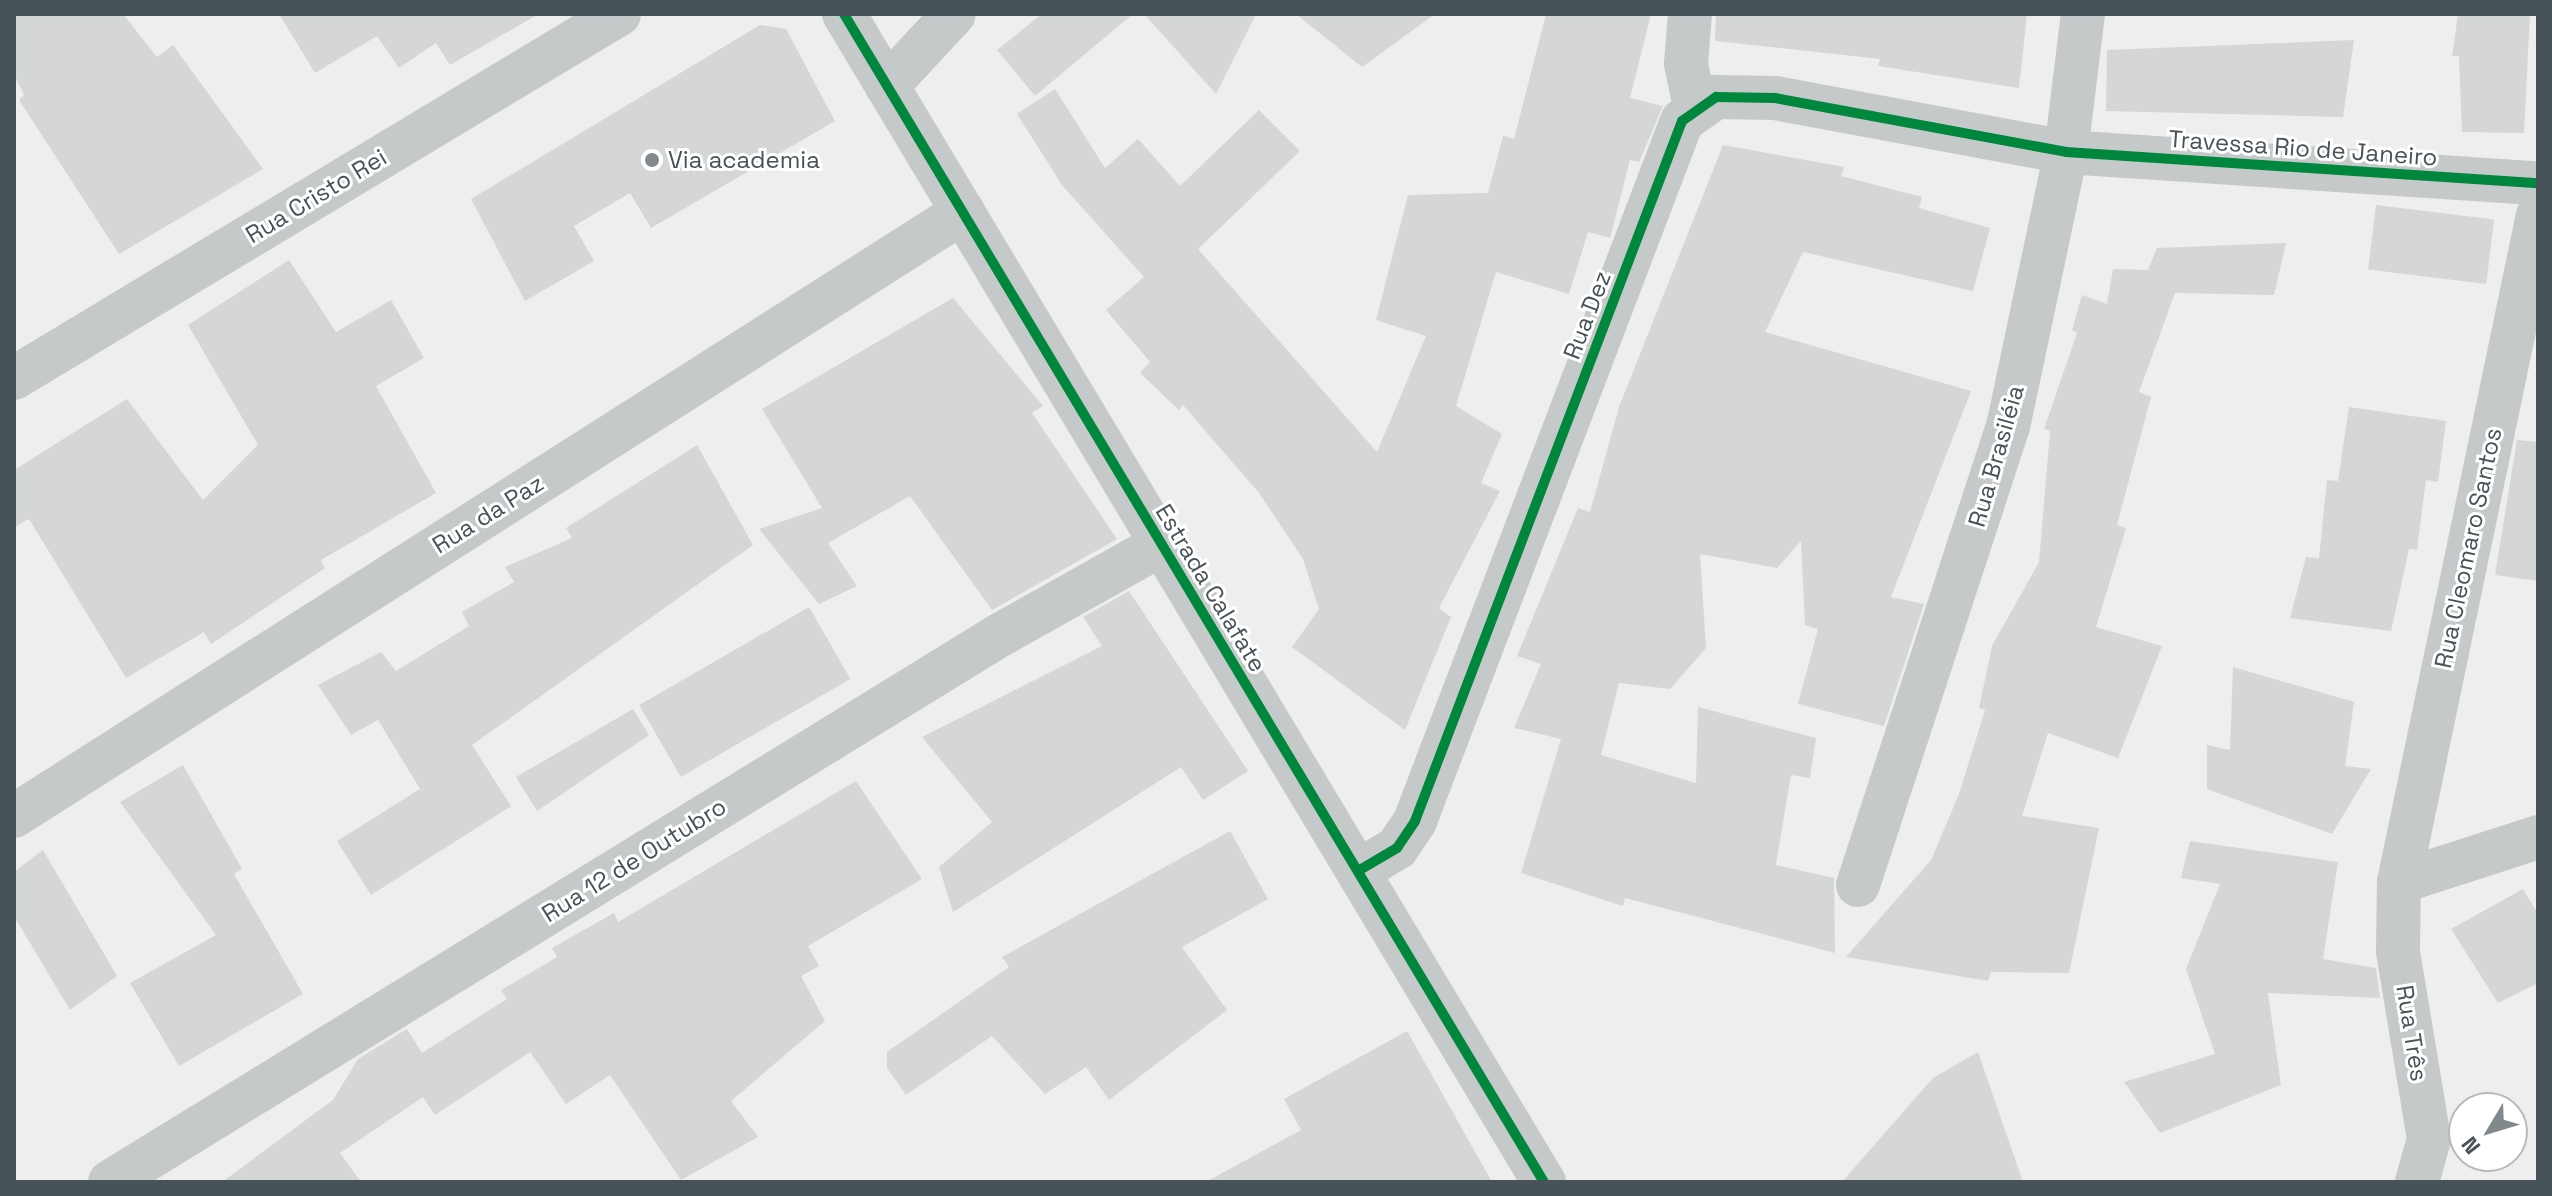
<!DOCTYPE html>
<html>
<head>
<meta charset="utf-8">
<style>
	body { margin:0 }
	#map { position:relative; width:2552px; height:1196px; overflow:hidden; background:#efeeee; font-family:"Space Grotesk",sans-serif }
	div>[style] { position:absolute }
	.building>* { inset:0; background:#d5d6d6; transform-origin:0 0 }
	.minor>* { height:44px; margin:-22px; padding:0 22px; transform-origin:22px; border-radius:22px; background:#c6c9ca }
	.cycleway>* { height:10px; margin:-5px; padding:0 5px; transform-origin:5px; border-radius:5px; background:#00873e }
	.dots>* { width:22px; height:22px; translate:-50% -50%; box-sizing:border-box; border:4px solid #fff; border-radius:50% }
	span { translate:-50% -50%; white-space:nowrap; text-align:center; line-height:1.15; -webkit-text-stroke:6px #fff; paint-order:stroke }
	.street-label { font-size:24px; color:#475259 }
	.poi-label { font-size:24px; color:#475259 }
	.left { translate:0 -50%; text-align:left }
	.frame { position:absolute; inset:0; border:16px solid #475259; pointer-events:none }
	.north { position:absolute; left:2448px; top:1092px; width:80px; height:80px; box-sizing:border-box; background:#fff; border:2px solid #b5babd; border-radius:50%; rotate:232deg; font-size:22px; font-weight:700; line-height:32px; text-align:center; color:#475259 }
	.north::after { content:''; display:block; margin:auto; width:28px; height:36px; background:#82898d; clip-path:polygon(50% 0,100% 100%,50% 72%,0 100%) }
</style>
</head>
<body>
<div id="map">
	<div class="building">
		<i style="clip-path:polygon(14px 14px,123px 14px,157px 57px,173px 45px,263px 169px,119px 254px,19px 100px,24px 95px,14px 75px)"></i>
		<i style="clip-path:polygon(279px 14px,539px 14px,450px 65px,436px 43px,399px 68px,377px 36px,315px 73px)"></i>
		<i style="clip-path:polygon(1042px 14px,1133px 14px,1035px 96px,997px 50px)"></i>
		<i style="clip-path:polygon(1144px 14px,1256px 14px,1216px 94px)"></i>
		<i style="clip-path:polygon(1296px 14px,1435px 14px,1362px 67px)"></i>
		<i style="clip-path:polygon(1546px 14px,1651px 14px,1630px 98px,1663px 106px,1639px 162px,1630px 160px,1610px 238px,1588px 232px,1569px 294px,1496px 272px,1456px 406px,1502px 434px,1481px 483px,1500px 491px,1439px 608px,1451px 617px,1405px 730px,1292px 647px,1319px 609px,1303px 559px,1259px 493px,1183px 405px,1179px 410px,1140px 373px,1150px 362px,1106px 310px,1144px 277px,1062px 185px,1017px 114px,1055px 89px,1105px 168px,1138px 139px,1180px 186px,1259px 110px,1300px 151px,1198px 249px,1377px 452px,1426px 336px,1376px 320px,1408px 195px,1488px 193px,1503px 136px,1514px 139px)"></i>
		<i style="clip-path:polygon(1716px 14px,2027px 14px,2019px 88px,1878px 66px,1880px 59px,1715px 41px)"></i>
		<i style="clip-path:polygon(2458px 14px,2530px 14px,2524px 133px,2462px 132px,2459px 56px,2452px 56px)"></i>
		<i style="clip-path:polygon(760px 25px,786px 29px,835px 121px,651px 228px,630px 193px,574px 226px,594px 261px,525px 301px,471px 199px)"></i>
		<i style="clip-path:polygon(2354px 40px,2343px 117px,2106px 111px,2107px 50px)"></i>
		<i style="clip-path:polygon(1723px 145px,1844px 167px,1841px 176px,1922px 197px,1919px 208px,1990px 228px,1973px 291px,1803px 252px,1765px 332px,1971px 391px,1891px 597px,1924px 604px,1884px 726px,1798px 704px,1818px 629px,1805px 625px,1801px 541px,1777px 568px,1700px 554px,1706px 648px,1670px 689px,1619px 683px,1601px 755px,1696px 783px,1698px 707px,1816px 738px,1810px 778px,1791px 775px,1776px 865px,1834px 878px,1835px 953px,1625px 898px,1623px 906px,1521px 873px,1561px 739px,1514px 728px,1541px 664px,1517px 656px,1578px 508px,1590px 512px,1619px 407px)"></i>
		<i style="left:2376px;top:205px;width:119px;height:65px;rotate:7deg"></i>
		<i style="clip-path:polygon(2286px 243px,2274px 295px,2175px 293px,2139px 392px,2151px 397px,2117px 525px,2126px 528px,2096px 627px,2162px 646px,2118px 758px,2048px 733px,2022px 816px,2099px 828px,2069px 973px,1991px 972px,1988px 981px,1846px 957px,1931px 860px,1959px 794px,1985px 710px,1979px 708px,1992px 646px,2039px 562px,2050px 431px,2044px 429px,2077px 333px,2072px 330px,2082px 295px,2107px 304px,2113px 269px,2148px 270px,2157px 248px)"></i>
		<i style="clip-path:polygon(289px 260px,336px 332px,391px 300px,424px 358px,376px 386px,436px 493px,321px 560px,325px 568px,211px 644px,204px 632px,126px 678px,29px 519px,14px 527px,14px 470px,127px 399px,203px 500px,258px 445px,188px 325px)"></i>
		<i style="clip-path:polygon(953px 298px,1043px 406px,1032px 413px,1117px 539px,992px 610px,910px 496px,828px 543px,857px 586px,819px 604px,759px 529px,822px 508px,762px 409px)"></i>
		<i style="clip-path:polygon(2349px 407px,2446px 421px,2438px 482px,2426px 480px,2417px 550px,2409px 549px,2391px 631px,2290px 618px,2306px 557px,2319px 558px,2327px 480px,2338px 481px)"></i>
		<i style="clip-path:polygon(2517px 440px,2538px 442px,2538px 581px,2495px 575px)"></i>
		<i style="clip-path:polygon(697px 445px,753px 545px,472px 745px,511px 806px,371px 895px,337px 841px,420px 789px,378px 720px,351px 735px,318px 685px,381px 652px,396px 671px,469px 626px,462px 612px,514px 582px,505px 567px,572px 538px,566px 528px)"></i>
		<i style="clip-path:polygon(1129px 591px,1248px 771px,1203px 800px,1181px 767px,953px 912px,939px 867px,992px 822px,922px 737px,1102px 646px,1083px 617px)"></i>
		<i style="left:809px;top:607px;width:83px;height:196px;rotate:60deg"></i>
		<i style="clip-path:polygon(2233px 667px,2354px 702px,2345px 766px,2371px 769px,2332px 834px,2207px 789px,2207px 745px,2230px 750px)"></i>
		<i style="clip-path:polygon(633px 709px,649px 735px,537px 811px,516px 777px)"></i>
		<i style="clip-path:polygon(183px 765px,242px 869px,234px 874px,303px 994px,179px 1066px,130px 983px,216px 935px,120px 802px)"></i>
		<i style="clip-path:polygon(856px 781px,922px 879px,808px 946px,819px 966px,801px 976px,825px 1021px,731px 1101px,758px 1137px,681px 1180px,610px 1075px,566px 1104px,530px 1052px,435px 1115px,423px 1097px,340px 1153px,361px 1182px,222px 1182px,333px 1100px,358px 1059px,407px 1029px,422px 1053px,507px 999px,501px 990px,557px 957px,552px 948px,614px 913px,618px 922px)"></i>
		<i style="clip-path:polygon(1230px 831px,1268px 899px,1182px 947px,1227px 1010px,1109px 1100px,1086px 1067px,1045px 1094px,992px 1036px,906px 1095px,887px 1068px,887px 1052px,1009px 967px,1002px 957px)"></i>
		<i style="clip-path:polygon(2190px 841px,2338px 862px,2323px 959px,2376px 968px,2380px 998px,2268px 993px,2281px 1085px,2160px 1133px,2124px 1082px,2215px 1054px,2186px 969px,2220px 884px,2181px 878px)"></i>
		<i style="clip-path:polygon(43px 850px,117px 976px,70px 1010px,14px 916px,14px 872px)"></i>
		<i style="clip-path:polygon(2523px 889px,2538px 914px,2538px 983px,2498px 1003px,2451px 929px)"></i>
		<i style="clip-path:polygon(1407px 1031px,1492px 1182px,1206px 1182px,1301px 1130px,1284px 1099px)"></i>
		<i style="clip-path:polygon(1978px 1052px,2023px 1182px,1842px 1182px,1933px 1078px)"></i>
	</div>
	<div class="minor">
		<i style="left:844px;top:14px;width:1362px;rotate:59.07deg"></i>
		<i style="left:1690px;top:14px;width:50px;rotate:94.6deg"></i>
		<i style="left:1686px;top:64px;width:48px;rotate:78deg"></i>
		<i style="left:887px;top:86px;width:98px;rotate:-47.1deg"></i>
		<i style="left:14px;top:378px;width:706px;rotate:-31.03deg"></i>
		<i style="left:14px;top:816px;width:1125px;rotate:-32.48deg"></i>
		<i style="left:1358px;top:871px;width:45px;rotate:-30.5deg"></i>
		<i style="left:1397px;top:848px;width:32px;rotate:-56deg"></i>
		<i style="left:1415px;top:821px;width:749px;rotate:-69.12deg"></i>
		<i style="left:1682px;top:121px;width:42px;rotate:-35.2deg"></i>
		<i style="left:1716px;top:97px;width:59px;rotate:1deg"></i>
		<i style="left:1775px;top:98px;width:296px;rotate:10.5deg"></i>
		<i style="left:2066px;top:152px;width:473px;rotate:3.8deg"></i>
		<i style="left:2399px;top:882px;width:146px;rotate:-17.9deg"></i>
		<i style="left:1858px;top:885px;width:482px;rotate:-71.9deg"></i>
		<i style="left:2008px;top:427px;width:281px;rotate:-78.1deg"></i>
		<i style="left:2066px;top:152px;width:139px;rotate:-83deg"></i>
		<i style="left:110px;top:1182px;width:1045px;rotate:-31.58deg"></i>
		<i style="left:1000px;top:635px;width:186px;rotate:-29.3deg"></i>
		<i style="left:2417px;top:1182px;width:45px;rotate:-74.4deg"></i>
		<i style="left:2429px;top:1139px;width:191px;rotate:-99.4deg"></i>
		<i style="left:2398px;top:951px;width:69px;rotate:-89.2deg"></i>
		<i style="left:2399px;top:882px;width:681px;rotate:-78.23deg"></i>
	</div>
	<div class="cycleway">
		<i style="left:844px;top:14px;width:1362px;rotate:59.07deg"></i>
		<i style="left:1358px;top:871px;width:45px;rotate:-30.5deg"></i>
		<i style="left:1397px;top:848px;width:32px;rotate:-56deg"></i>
		<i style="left:1415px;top:821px;width:749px;rotate:-69.12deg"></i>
		<i style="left:1682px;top:121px;width:42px;rotate:-35.2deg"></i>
		<i style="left:1716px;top:97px;width:59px;rotate:1deg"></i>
		<i style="left:1775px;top:98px;width:296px;rotate:10.5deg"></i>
		<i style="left:2066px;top:152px;width:473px;rotate:3.8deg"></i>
	</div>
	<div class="dots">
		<i style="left:652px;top:160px;background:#82898d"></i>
	</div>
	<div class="street-label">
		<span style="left:2303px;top:148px;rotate:4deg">Travessa Rio de Janeiro</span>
		<span style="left:316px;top:196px;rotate:-31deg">Rua Cristo Rei</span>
		<span style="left:1587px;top:315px;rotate:-69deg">Rua Dez</span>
		<span style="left:1996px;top:456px;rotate:-74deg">Rua Brasiléia</span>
		<span style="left:488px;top:514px;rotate:-32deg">Rua da Paz</span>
		<span style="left:2468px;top:548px;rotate:-78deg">Rua Cleomaro Santos</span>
		<span style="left:1211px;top:588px;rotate:59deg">Estrada Calafate</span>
		<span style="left:634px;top:860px;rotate:-32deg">Rua 12 de Outubro</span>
		<span style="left:2412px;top:1033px;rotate:81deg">Rua Três</span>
	</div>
	<div class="poi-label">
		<span class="left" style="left:668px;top:160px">Via academia</span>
	</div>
	<div class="frame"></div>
	<div class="north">N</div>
</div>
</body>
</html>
